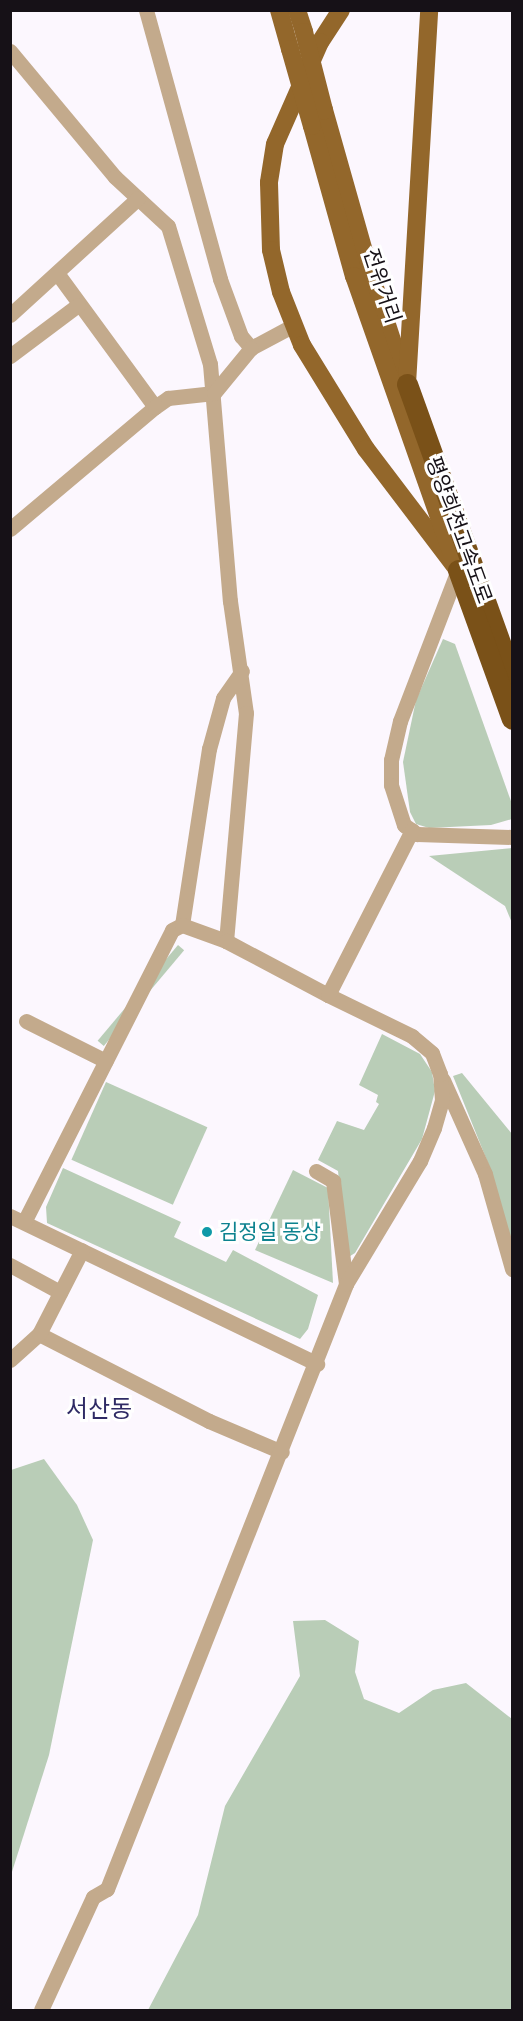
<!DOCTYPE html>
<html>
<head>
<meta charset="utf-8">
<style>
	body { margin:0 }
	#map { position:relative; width:523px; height:2021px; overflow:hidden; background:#fcf7fe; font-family:"Public Sans","Noto Sans KR",sans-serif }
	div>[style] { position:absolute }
	.green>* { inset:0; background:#b9cdb7; transform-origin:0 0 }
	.minor>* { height:15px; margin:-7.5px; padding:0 7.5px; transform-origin:7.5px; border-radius:7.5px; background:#c3aa8c }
	.major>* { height:18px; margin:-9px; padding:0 9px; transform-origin:9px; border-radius:9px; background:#93672b }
	.highway>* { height:21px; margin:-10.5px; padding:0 10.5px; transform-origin:10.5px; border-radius:10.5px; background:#7a5118 }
	.major-bridge>* { height:18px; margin:-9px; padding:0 9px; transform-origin:9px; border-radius:9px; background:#93672b }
	.dots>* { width:16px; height:16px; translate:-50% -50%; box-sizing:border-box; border:3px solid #fff; border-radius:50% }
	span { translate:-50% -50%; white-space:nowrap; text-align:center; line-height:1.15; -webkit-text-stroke:6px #fff; paint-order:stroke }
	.street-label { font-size:21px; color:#161117 }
	.culture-label { font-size:21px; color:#0d838f }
	.left { translate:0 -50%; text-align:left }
	.quarter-label { font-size:24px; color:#2f2a65 }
	.frame { position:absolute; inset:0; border:12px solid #161117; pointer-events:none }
</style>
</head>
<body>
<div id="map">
	<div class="green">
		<i style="clip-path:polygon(443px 639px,455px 644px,512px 804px,512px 819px,491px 825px,429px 828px,416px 824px,410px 812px,403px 762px,416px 700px)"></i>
		<i style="clip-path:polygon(512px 848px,512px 923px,505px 906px,429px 856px)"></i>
		<i style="left:178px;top:945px;width:8px;height:125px;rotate:40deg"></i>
		<i style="clip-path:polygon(382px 1034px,420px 1054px,432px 1072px,435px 1091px,422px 1139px,355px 1253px,347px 1258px,338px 1171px,318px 1160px,337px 1121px,364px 1130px,379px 1104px,376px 1102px,378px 1095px,359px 1085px)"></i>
		<i style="clip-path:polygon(462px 1073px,512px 1134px,512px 1245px,490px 1168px,453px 1076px)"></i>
		<i style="left:106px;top:1082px;width:111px;height:85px;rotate:24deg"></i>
		<i style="clip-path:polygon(63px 1168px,181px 1222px,174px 1237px,226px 1262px,233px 1250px,318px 1295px,308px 1329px,300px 1339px,47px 1223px,46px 1207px)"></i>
		<i style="clip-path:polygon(293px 1170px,328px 1188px,333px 1283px,255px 1250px)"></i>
		<i style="clip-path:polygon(44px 1459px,77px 1505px,93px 1540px,49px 1755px,11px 1875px,11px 1470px)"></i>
		<i style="clip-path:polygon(325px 1620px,359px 1641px,355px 1672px,364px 1699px,399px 1713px,433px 1690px,466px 1683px,512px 1719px,512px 2010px,148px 2010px,198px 1915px,225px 1806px,300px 1676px,293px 1621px)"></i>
	</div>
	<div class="minor">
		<i style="left:146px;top:10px;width:279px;rotate:74.6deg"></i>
		<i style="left:220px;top:279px;width:61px;rotate:69.8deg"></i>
		<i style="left:241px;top:336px;width:16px;rotate:50deg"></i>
		<i style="left:251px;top:348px;width:47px;rotate:-28.2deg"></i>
		<i style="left:10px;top:51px;width:164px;rotate:50.2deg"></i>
		<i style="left:115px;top:177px;width:72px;rotate:42.8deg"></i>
		<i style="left:168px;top:226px;width:144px;rotate:73.1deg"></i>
		<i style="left:210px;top:364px;width:238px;rotate:85.2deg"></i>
		<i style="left:230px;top:601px;width:113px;rotate:81.9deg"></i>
		<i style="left:246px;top:713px;width:229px;rotate:95deg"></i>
		<i style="left:57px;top:273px;width:166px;rotate:53.8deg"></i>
		<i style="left:10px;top:315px;width:173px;rotate:-42.4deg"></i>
		<i style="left:10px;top:356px;width:85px;rotate:-36.9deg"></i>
		<i style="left:10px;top:529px;width:189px;rotate:-40.1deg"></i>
		<i style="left:155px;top:407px;width:16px;rotate:-35deg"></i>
		<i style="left:168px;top:398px;width:46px;rotate:-6.2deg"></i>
		<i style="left:214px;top:393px;width:58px;rotate:-50.6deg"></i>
		<i style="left:458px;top:570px;width:162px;rotate:111deg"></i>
		<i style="left:400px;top:721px;width:40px;rotate:103deg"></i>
		<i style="left:391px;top:760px;width:25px;rotate:90deg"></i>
		<i style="left:391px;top:785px;width:42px;rotate:72deg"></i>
		<i style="left:404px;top:825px;width:16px;rotate:35deg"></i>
		<i style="left:417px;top:834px;width:95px;rotate:1.8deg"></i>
		<i style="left:182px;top:925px;width:178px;rotate:-81.3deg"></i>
		<i style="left:209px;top:749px;width:53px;rotate:-74.6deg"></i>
		<i style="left:223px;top:698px;width:33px;rotate:-55deg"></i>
		<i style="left:26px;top:1021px;width:89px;rotate:26.6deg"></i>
		<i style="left:443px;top:1080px;width:103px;rotate:65.9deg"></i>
		<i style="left:485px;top:1174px;width:99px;rotate:74.1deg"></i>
		<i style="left:316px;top:1171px;width:20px;rotate:30deg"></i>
		<i style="left:333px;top:1181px;width:104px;rotate:82.8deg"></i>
		<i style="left:10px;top:1216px;width:341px;rotate:25.7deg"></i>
		<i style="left:24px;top:1222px;width:327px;rotate:-63.1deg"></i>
		<i style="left:172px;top:930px;width:11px;rotate:-27deg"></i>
		<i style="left:182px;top:925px;width:47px;rotate:20deg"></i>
		<i style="left:226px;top:941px;width:115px;rotate:27.9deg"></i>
		<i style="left:10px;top:1265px;width:57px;rotate:28.4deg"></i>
		<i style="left:39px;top:1334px;width:191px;rotate:27.1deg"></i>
		<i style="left:209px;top:1421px;width:79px;rotate:23deg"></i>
		<i style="left:10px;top:1360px;width:39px;rotate:-42deg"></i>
		<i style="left:39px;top:1334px;width:94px;rotate:-62.9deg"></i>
		<i style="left:41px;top:2010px;width:124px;rotate:-65.3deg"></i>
		<i style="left:93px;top:1897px;width:16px;rotate:-30deg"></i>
		<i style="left:107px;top:1889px;width:650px;rotate:-68.44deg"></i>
		<i style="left:346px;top:1284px;width:144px;rotate:-59deg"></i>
		<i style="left:420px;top:1161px;width:36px;rotate:-67deg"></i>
		<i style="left:434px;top:1128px;width:29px;rotate:-74deg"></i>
		<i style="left:442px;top:1100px;width:26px;rotate:-94deg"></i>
		<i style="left:440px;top:1074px;width:22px;rotate:-111deg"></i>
		<i style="left:432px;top:1053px;width:26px;rotate:-140deg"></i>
		<i style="left:412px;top:1036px;width:93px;rotate:-154deg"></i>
		<i style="left:328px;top:995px;width:185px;rotate:-63deg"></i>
	</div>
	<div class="major">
		<i style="left:279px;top:10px;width:41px;rotate:74.2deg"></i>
		<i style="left:297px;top:10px;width:23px;rotate:72deg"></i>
		<i style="left:341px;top:10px;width:38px;rotate:123deg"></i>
		<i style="left:320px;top:42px;width:111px;rotate:113.8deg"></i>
		<i style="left:275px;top:144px;width:39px;rotate:99deg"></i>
		<i style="left:269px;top:183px;width:67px;rotate:88.3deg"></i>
		<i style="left:271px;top:250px;width:43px;rotate:76.6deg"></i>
		<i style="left:281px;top:292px;width:57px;rotate:68.4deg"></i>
		<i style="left:302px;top:345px;width:122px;rotate:58.4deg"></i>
		<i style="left:366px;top:449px;width:152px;rotate:52.8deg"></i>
		<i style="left:324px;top:110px;width:162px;rotate:74.2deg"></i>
		<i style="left:368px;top:266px;width:114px;rotate:72deg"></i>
		<i style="left:312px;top:126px;width:156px;rotate:74.4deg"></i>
		<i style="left:354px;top:276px;width:293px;rotate:70.6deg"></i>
		<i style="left:407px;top:384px;width:375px;rotate:-86.6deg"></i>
	</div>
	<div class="highway">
		<i style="left:407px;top:384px;width:309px;rotate:70.2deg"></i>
		<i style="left:458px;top:570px;width:158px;rotate:70.1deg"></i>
	</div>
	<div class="major-bridge">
		<i style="left:304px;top:32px;width:81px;rotate:75.6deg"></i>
		<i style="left:290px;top:49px;width:80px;rotate:74.1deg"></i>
	</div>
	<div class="dots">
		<i style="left:207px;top:1232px;background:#0f9aa8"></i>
	</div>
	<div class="street-label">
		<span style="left:382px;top:286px;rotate:72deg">전위거리</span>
		<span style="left:459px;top:530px;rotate:70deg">평양희천고속도로</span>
	</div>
	<div class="culture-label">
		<span class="left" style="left:219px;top:1232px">김정일 동상</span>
	</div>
	<div class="quarter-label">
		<span style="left:99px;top:1409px">서산동</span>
	</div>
	<div class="frame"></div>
</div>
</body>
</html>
